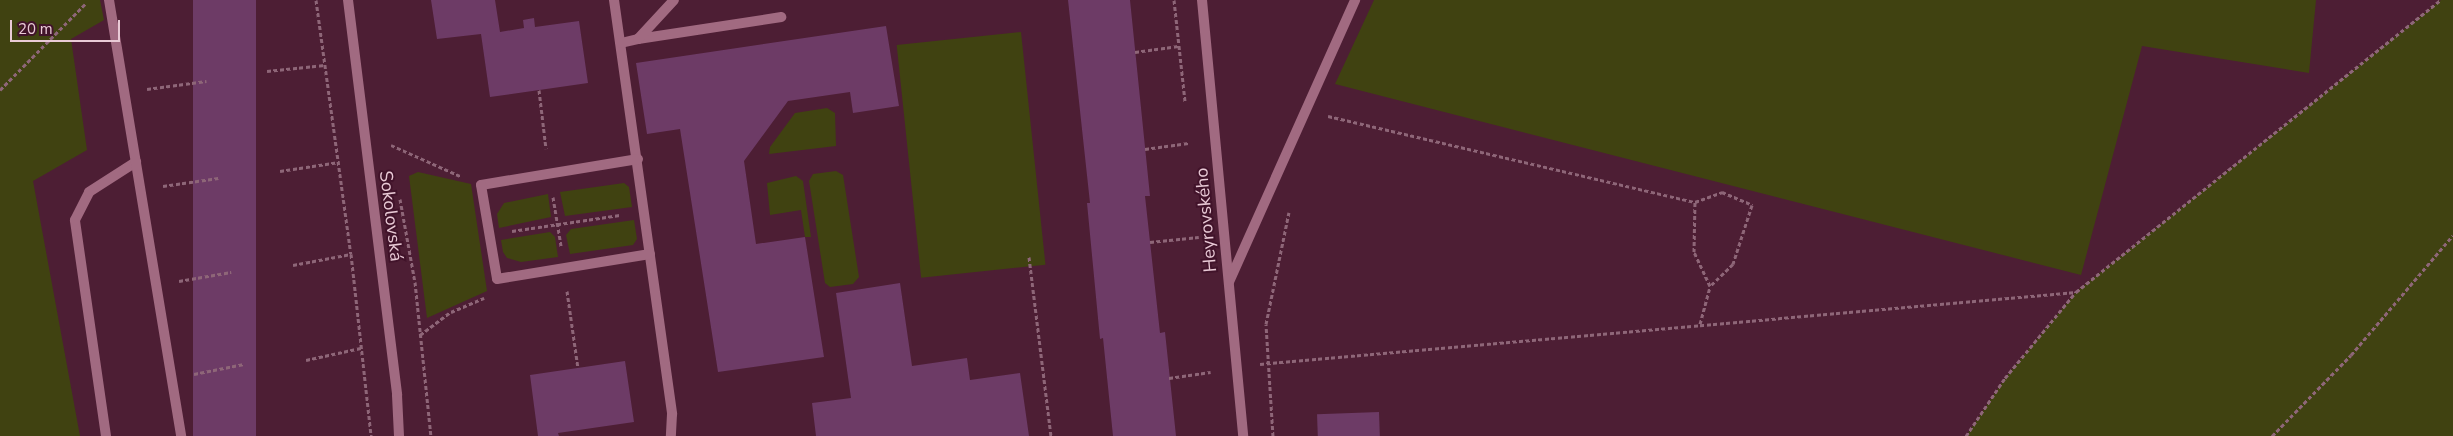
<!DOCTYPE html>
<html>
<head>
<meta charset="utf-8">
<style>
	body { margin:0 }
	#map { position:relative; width:2453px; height:436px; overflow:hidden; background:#4d1e34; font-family:"Nunito Sans",sans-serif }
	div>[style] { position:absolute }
	.green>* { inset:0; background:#404211; transform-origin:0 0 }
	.building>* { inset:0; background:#6d3b66; transform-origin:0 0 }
	.path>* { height:3px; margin-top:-1.5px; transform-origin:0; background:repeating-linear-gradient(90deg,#8e6678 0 4px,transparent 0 6.5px) }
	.lane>* { height:10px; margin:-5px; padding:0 5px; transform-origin:5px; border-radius:5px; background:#a16a81 }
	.street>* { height:10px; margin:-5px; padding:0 5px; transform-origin:5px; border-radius:5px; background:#a16a81 }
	span { translate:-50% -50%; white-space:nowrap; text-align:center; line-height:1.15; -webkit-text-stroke:4px #41132a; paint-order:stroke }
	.street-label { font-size:18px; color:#e9cad6 }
	.scale { position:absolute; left:10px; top:20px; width:110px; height:22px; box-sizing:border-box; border:2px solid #e9cad6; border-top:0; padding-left:6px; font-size:15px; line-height:18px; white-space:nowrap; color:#e9cad6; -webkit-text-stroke:4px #41132a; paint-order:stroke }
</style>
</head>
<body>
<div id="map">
	<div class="green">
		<i style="clip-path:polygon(0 0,100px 0,104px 20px,71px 39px,87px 150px,33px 181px,80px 436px,0 436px)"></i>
		<i style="clip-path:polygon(1374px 0,2316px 0,2309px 73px,2142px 46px,2081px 275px,1335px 84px)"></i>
		<i style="clip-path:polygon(2441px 0,2453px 0,2453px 436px,1966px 436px,2005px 378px,2076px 292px)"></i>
		<i style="left:1021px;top:32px;width:234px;height:125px;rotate:84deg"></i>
		<i style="clip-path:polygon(827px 108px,835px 113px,836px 146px,769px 154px,770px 147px,795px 113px)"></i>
		<i style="clip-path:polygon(836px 171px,843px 175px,859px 277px,853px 284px,830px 287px,825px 283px,809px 181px,813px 174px)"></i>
		<i style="clip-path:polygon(418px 172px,471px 184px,487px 291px,427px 318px,409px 176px)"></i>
		<i style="clip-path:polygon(796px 176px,803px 181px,811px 237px,805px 237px,801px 210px,770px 215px,767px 183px)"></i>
		<i style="clip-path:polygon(624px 183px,629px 187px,632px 207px,565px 216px,560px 192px)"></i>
		<i style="clip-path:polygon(548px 194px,551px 217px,499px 228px,497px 214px,504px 203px)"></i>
		<i style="clip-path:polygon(634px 220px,637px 239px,633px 245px,570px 254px,566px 235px,571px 229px)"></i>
		<i style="clip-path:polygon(550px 232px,555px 237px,558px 257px,521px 262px,507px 258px,503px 252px,501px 240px)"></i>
	</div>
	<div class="building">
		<i style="left:193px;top:0;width:63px;height:441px"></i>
		<i style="clip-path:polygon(431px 0,495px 0,500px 32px,524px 28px,523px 20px,534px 18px,535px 27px,579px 21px,588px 83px,490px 97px,481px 34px,437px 39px)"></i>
		<i style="clip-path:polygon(1068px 0,1130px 0,1150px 196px,1145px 196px,1160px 333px,1165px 332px,1176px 436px,1113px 436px,1103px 338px,1100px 339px,1087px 203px,1090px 203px)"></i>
		<i style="clip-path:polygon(886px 26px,899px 106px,853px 113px,850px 92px,788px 101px,744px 161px,756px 244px,805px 237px,824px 357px,718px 372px,680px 129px,647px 134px,636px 63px)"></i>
		<i style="clip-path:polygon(900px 283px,912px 366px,967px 358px,970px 380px,1020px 373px,1029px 436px,816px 436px,812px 403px,851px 398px,836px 293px)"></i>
		<i style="clip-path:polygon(625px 361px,634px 422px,558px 433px,559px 436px,538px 436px,530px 375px)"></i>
		<i style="left:1379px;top:412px;width:24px;height:62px;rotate:88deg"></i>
	</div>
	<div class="path">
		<i style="left:316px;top:0;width:256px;rotate:82.2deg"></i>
		<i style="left:351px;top:254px;width:183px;rotate:83.7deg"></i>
		<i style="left:1174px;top:0;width:103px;rotate:83.8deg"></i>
		<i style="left:1135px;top:52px;width:44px;rotate:-7.8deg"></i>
		<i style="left:267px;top:71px;width:58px;rotate:-5.9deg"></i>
		<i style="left:147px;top:89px;width:60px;rotate:-7.7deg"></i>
		<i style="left:0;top:90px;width:121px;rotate:-45.3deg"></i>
		<i style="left:539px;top:90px;width:59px;rotate:83.2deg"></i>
		<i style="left:1328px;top:116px;width:377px;rotate:13.2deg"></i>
		<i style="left:391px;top:145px;width:76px;rotate:24.2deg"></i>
		<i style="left:1145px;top:149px;width:44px;rotate:-7.8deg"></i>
		<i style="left:280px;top:171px;width:60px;rotate:-8.7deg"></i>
		<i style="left:163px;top:186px;width:56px;rotate:-8.3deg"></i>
		<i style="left:553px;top:197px;width:50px;rotate:80.7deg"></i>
		<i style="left:400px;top:199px;width:84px;rotate:79.8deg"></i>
		<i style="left:415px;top:282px;width:155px;rotate:84.1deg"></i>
		<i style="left:512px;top:231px;width:109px;rotate:-8.4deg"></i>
		<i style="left:1150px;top:242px;width:49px;rotate:-5.8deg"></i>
		<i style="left:1029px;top:257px;width:180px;rotate:83deg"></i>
		<i style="left:293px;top:265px;width:59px;rotate:-10.7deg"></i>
		<i style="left:179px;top:281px;width:53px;rotate:-9.8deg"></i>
		<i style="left:567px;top:291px;width:78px;rotate:81.9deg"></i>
		<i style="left:1700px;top:324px;width:39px;rotate:-75deg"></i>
		<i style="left:1710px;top:286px;width:38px;rotate:-115deg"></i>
		<i style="left:1694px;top:252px;width:50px;rotate:-88.9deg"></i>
		<i style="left:1695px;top:202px;width:29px;rotate:-20deg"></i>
		<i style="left:1722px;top:192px;width:33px;rotate:23deg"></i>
		<i style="left:1752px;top:205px;width:62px;rotate:107.9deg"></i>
		<i style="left:1733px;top:264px;width:32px;rotate:136deg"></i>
		<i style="left:420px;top:335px;width:39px;rotate:-37deg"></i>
		<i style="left:451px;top:312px;width:36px;rotate:-23deg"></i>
		<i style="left:306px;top:360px;width:56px;rotate:-12.3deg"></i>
		<i style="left:1260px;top:364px;width:819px;rotate:-5.04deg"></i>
		<i style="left:194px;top:374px;width:51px;rotate:-11.3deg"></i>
		<i style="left:1169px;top:378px;width:42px;rotate:-8.1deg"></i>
		<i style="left:1273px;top:436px;width:112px;rotate:-93.6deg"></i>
		<i style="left:1266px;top:324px;width:114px;rotate:-78.4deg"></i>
		<i style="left:1966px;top:436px;width:70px;rotate:-56.1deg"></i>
		<i style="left:2005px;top:378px;width:112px;rotate:-50.5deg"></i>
		<i style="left:2076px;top:292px;width:467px;rotate:-38.7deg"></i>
		<i style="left:2272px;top:436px;width:113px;rotate:-45.7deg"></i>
		<i style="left:2351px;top:355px;width:157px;rotate:-49.6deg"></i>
	</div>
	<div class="lane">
		<i style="left:614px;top:0;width:418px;rotate:82deg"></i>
		<i style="left:672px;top:414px;width:22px;rotate:93deg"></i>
		<i style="left:638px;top:39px;width:145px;rotate:-8.7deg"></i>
		<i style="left:621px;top:43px;width:17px;rotate:-13deg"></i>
		<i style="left:638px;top:39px;width:53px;rotate:-47.3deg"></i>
		<i style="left:638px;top:159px;width:159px;rotate:170.6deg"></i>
		<i style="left:481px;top:185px;width:95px;rotate:80.3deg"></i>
		<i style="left:497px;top:279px;width:155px;rotate:-9.3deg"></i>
		<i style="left:106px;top:436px;width:218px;rotate:-98.2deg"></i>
		<i style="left:75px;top:220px;width:31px;rotate:-63deg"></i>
		<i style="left:89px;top:192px;width:56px;rotate:-32.6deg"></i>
	</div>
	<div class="street">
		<i style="left:109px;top:0;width:442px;rotate:80.6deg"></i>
		<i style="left:348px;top:0;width:398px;rotate:82.9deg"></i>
		<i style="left:397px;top:395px;width:41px;rotate:87.2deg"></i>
		<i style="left:1202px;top:0;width:438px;rotate:84.6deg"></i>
		<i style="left:1229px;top:282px;width:309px;rotate:-65.9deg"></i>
	</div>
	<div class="street-label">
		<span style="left:391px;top:216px;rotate:83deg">Sokolovská</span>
		<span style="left:1206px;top:220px;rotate:-95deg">Heyrovského</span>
	</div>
	<div class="scale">20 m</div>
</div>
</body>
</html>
